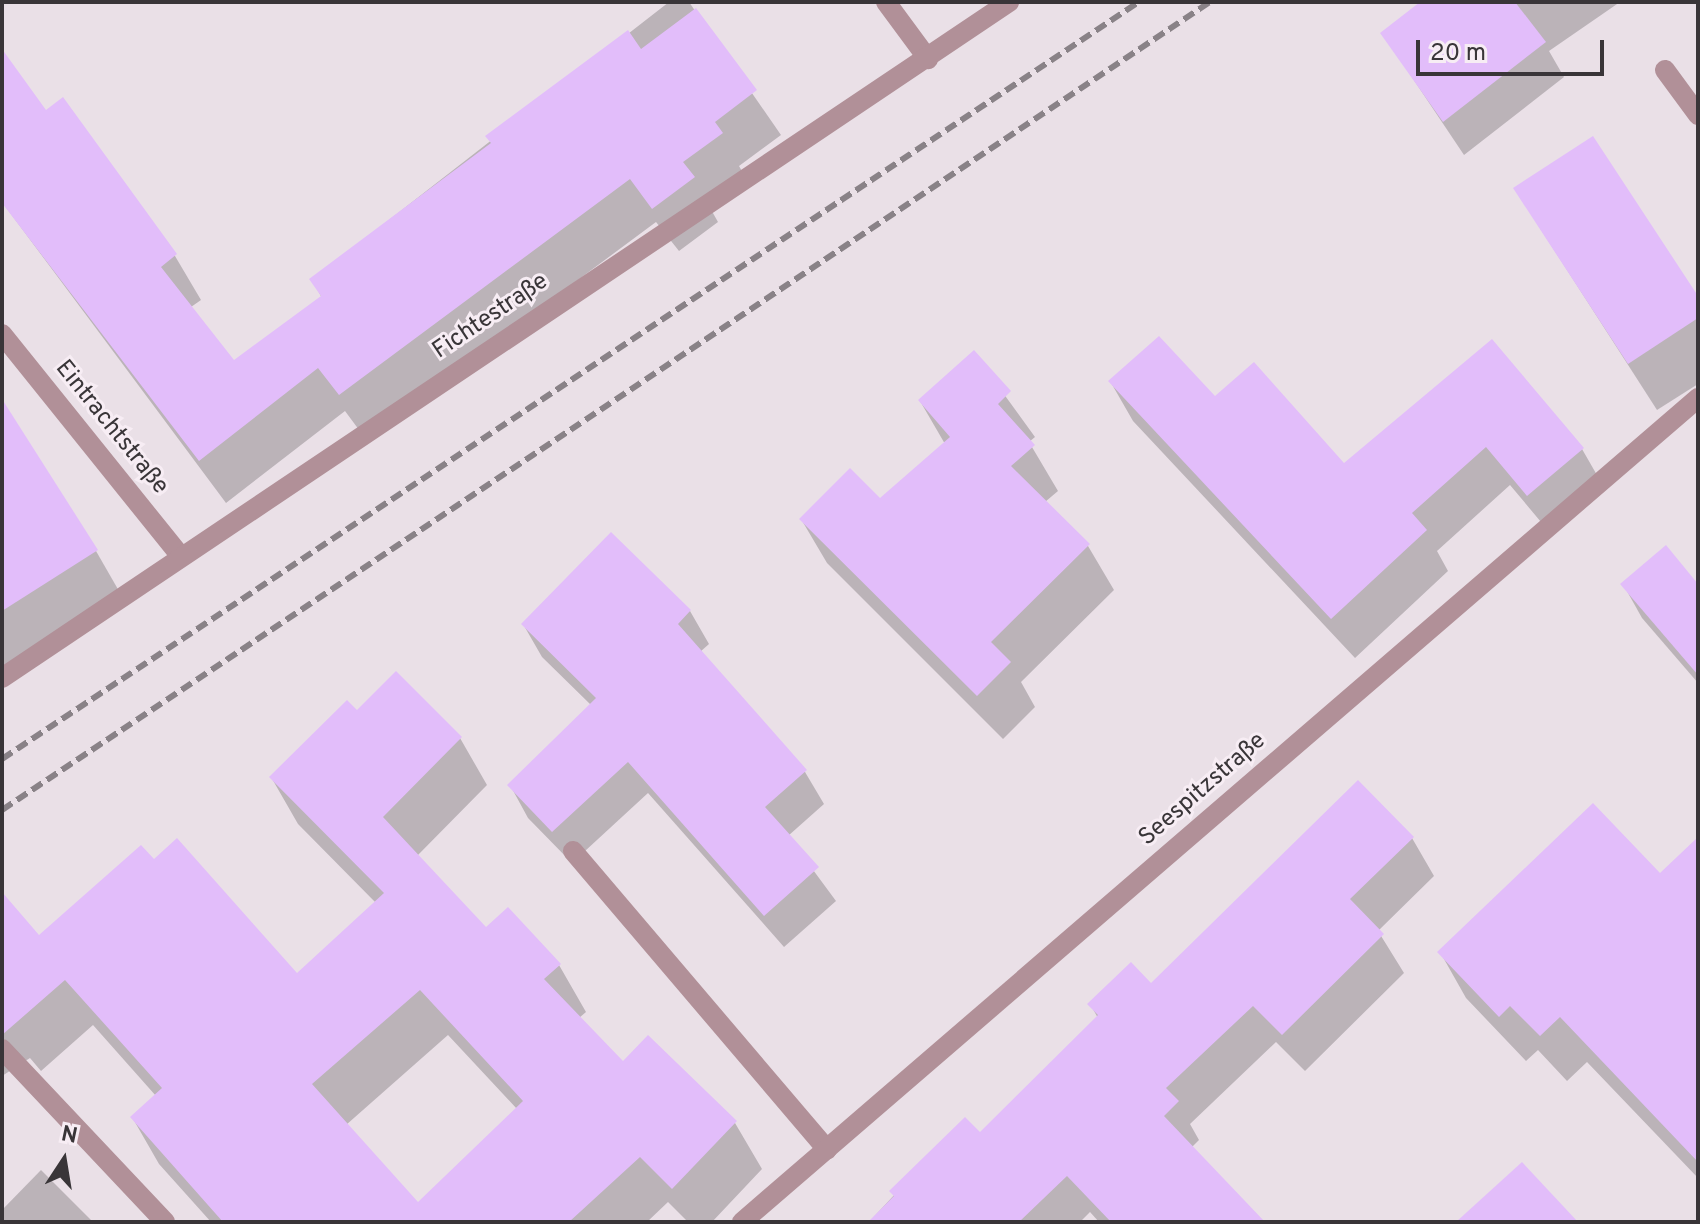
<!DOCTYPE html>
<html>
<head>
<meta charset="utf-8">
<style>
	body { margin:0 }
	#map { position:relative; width:1700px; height:1224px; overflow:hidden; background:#eae0e7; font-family:Overpass,sans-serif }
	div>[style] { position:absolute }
	.shadow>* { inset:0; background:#0003 }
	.building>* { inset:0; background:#e2bdfa }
	.service>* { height:20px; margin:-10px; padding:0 10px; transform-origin:10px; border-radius:10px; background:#b19098 }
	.minor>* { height:20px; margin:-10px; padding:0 10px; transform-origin:10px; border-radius:10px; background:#b19098 }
	.rail>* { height:6px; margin-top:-3px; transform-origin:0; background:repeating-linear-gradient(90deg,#898287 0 12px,transparent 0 18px) }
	span { translate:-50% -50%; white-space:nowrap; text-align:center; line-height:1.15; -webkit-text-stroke:6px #f7edf4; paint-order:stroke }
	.street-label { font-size:24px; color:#393538 }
	.frame { position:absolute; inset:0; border:4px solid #393538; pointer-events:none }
	.north { position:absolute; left:24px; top:1120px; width:80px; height:80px; -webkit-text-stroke:6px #f7edf4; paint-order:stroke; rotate:12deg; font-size:22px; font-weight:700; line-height:32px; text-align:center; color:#393538 }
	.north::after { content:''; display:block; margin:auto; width:28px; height:36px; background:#393538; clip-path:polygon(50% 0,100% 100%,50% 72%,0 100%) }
	.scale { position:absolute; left:1416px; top:40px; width:188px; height:36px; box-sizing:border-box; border:4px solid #393538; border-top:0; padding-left:10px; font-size:24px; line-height:28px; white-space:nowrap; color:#393538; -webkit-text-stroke:6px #f7edf4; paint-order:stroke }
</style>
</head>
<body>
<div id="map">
	<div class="shadow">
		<i style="clip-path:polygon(669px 2px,689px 2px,781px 135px,739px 166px,746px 178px,709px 206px,718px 222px,679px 251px,656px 222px,365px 438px,345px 411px,226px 503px,2px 202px,2px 53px,46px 112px,63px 100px,175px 256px,201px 300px,191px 307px,234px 362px,322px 298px,312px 280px)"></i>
		<i style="clip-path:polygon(1423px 2px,1620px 2px,1549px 51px,1564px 77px,1464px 155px,1383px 34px)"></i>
		<i style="clip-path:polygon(1515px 189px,1698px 299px,1698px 384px,1657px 410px)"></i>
		<i style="clip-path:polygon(1491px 342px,1582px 449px,1605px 489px,1551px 534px,1510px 485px,1437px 551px,1448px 571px,1355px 658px,1133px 421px,1110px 381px,1215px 399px,1344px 466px)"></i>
		<i style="clip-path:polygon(974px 353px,1035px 437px,1029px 442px,1058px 491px,1045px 502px,1088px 546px,1114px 590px,1021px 682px,1035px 707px,1003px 739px,827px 563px,801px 519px,880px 501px,945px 444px,920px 401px)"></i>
		<i style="clip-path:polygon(2px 444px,96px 551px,123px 598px,2px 676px)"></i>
		<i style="clip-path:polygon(1623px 584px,1698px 587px,1698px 683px,1642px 618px)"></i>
		<i style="clip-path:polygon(690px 611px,709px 644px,700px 652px,805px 772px,824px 804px,788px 836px,836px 901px,784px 947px,648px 793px,572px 863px,528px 818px,510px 785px,591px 705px,542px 657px,523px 624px)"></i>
		<i style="clip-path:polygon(evenodd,357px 713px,460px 738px,487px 785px,417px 856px,486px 930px,559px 965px,586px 1012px,579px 1018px,623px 1064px,735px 1123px,762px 1169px,712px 1222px,688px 1222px,668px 1202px,647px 1222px,211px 1222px,159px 1164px,132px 1117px,156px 1096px,93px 1025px,41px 1071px,30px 1058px,2px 1076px,2px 910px,39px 938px,154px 862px,297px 976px,376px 903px,298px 824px,271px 777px,357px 713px,448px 1035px,517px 1109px,418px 1205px,346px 1125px,448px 1035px)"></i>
		<i style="clip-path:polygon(1412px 838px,1434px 876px,1378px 931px,1404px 973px,1305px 1071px,1276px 1042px,1190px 1124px,1199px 1140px,1191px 1148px,1257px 1222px,1099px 1222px,1090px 1212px,1080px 1222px,869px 1222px,965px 1119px,980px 1135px,1098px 1018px,1090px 1004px,1151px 986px)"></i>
		<i style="clip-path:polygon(1698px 840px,1698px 1178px,1587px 1062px,1567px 1081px,1538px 1050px,1526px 1061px,1466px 998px,1440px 952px,1660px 876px)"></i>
		<i style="clip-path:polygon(41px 1170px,93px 1222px,2px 1222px,2px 1210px)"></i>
	</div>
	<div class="building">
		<i style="clip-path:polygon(1420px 2px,1515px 2px,1546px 42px,1443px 122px,1380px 33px)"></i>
		<i style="clip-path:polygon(696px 8px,757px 90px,715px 122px,723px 133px,683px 162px,695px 177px,652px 209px,630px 179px,339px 395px,318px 368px,199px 461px,2px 203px,2px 49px,46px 110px,63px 97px,177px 254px,161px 267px,234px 360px,321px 296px,309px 279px,491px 143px,485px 136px,628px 30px,641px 49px)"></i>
		<i style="clip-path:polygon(1593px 136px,1698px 296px,1698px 318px,1628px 364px,1513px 188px)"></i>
		<i style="clip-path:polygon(1159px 336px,1215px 396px,1254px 362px,1344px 463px,1492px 339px,1584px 448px,1527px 496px,1486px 447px,1412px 513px,1427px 530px,1331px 619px,1108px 381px)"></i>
		<i style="clip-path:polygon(974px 350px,1011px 391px,998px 404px,1035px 445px,1011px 466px,1090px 544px,991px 642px,1011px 662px,977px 696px,799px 519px,850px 468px,880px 498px,950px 437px,918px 400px)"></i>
		<i style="clip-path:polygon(2px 399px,98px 550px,2px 611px)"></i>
		<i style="clip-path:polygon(611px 532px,691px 610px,678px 624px,807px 770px,765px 807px,819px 867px,764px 916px,628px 762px,552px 832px,507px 785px,596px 698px,521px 624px)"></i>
		<i style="clip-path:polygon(1666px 545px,1698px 584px,1698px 675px,1620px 584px)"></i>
		<i style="clip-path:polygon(evenodd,396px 671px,462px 737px,383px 817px,486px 927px,508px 907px,561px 964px,544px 979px,623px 1061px,648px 1035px,737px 1121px,672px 1189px,640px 1157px,569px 1222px,223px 1222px,130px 1117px,162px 1088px,65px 980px,2px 1035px,2px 892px,39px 935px,141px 845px,154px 859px,177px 838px,297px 973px,384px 893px,269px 777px,347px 700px,357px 710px,396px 671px,420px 990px,523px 1101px,418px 1202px,312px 1084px,420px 990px)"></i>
		<i style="clip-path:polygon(1358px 780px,1414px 837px,1350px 899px,1384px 934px,1282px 1035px,1253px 1006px,1166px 1088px,1179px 1101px,1164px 1116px,1265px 1222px,1111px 1222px,1067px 1176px,1019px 1222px,868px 1222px,894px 1196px,889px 1191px,965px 1117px,980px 1132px,1098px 1015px,1087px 1004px,1131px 962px,1151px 983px)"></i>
		<i style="clip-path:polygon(1593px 803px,1660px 873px,1698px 837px,1698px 1162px,1560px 1017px,1540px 1036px,1510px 1006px,1499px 1017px,1437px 952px)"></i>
		<i style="clip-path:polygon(1522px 1162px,1578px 1222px,1456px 1222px)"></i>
	</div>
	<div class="service">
		<i style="left:1665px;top:70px;width:56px;rotate:53.7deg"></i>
		<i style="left:573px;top:851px;width:392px;rotate:49.6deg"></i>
		<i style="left:2px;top:1049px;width:238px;rotate:46.7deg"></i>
	</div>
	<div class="minor">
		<i style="left:886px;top:2px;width:71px;rotate:53.6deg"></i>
		<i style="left:2px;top:334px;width:284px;rotate:51.2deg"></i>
		<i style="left:2px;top:678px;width:1213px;rotate:-33.87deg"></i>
		<i style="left:742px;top:1222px;width:1262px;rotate:-40.76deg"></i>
	</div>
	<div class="rail">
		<i style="left:2px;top:759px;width:1366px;rotate:-33.66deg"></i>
		<i style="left:2px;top:810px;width:1453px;rotate:-33.78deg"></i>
	</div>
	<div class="street-label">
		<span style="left:491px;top:317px;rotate:-34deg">Fichtestraße</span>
		<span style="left:111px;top:428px;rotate:51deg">Eintrachtstraße</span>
		<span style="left:1203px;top:790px;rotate:-41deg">Seespitzstraße</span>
	</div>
	<div class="frame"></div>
	<div class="north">N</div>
	<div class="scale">20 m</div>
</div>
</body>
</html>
